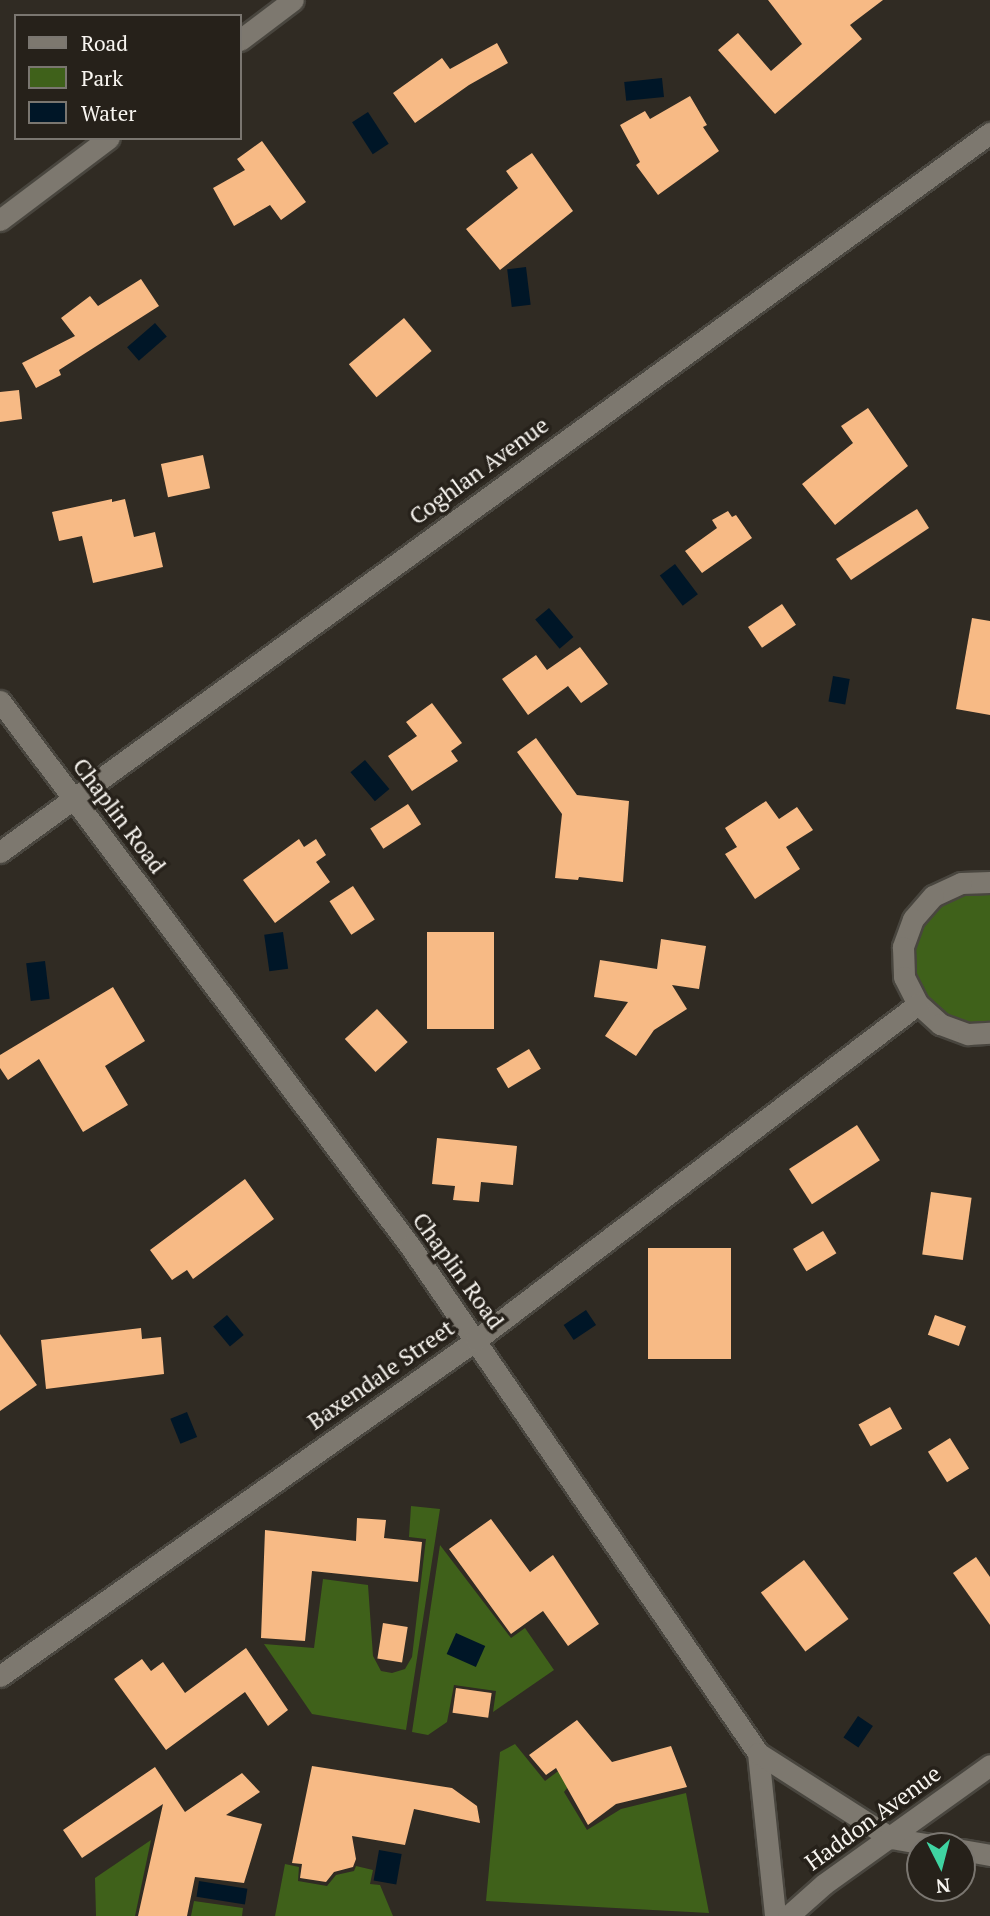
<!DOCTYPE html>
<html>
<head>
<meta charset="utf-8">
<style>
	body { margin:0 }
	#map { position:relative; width:990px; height:1916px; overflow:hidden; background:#302b23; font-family:"PT Serif",serif }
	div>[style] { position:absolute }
	.green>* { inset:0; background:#3f611a }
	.water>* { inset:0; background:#001627; transform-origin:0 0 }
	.building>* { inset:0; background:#f7ba85; transform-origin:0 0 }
	.roads { filter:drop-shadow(2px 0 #49463f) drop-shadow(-2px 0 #49463f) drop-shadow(0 2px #49463f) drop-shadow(0 -2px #49463f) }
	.minor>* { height:21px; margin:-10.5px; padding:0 10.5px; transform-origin:10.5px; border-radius:10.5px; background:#7d786f }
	span { translate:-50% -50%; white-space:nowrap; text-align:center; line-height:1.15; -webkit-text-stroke:7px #26211a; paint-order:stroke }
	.street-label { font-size:23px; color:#f8f5f0 }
	.legend { position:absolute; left:14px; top:14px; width:228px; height:126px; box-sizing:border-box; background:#26211a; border:2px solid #7a7670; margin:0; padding:9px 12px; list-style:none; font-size:21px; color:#f8f5f0 }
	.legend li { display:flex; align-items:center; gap:14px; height:35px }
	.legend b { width:35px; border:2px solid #7a7670 }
	.north { position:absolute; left:906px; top:1832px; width:70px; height:70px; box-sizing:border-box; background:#26211a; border:2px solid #7a7670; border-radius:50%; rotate:174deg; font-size:19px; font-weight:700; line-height:28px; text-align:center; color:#f8f5f0 }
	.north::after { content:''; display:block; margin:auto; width:24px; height:32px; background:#3fd4a2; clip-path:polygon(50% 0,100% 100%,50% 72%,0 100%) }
</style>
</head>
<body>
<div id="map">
	<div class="green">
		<i style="clip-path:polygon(990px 882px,990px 1033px,949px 1027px,904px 977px,913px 919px,933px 896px)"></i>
		<i style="clip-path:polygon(411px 1506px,440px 1509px,406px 1730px,312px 1714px,264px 1644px,314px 1648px,323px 1579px,368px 1585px,373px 1656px,381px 1671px,392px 1673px,405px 1669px,412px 1657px,426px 1539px,409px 1537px)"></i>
		<i style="clip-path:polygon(440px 1545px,511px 1638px,525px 1628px,554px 1670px,493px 1712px,496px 1691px,454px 1685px,447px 1722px,428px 1735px,412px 1732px)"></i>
		<i style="clip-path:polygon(515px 1744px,545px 1781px,573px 1760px,580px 1771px,564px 1792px,587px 1830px,621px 1809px,686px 1793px,709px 1913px,486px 1901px,500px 1752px)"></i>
		<i style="clip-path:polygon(151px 1840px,135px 1916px,96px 1916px,95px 1878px)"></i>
		<i style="clip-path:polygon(285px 1864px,299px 1867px,298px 1881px,327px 1886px,336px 1875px,354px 1871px,356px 1866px,373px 1870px,370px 1884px,380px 1885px,393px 1916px,275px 1916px)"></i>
		<i style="clip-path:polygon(194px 1901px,243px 1908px,242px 1916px,191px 1916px)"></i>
	</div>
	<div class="water">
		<i style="left:662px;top:78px;width:19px;height:38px;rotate:84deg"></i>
		<i style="left:368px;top:112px;width:38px;height:19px;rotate:57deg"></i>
		<i style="left:526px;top:267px;width:38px;height:19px;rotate:83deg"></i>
		<i style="left:155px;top:323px;width:18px;height:37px;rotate:49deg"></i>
		<i style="left:675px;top:564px;width:38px;height:19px;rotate:53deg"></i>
		<i style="left:549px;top:608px;width:38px;height:18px;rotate:50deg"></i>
		<i style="left:833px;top:676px;width:17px;height:26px;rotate:10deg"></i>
		<i style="left:365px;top:760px;width:38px;height:19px;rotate:50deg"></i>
		<i style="left:283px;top:932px;width:37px;height:19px;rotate:82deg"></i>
		<i style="left:45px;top:961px;width:38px;height:19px;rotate:83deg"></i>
		<i style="left:586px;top:1310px;width:18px;height:27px;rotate:56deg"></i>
		<i style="left:227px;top:1315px;width:26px;height:18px;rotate:50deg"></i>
		<i style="left:187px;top:1412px;width:27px;height:18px;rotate:68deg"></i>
		<i style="left:456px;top:1633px;width:32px;height:23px;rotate:24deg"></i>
		<i style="left:858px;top:1716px;width:18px;height:26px;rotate:34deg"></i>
		<i style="left:379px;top:1850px;width:23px;height:31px;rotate:10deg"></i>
		<i style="left:199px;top:1881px;width:49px;height:16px;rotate:9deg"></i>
	</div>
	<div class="building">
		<i style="clip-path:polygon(768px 0,883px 0,850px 25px,862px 39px,775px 114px,718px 50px,738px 33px,771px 71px,802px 44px)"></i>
		<i style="clip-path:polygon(497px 43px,508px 63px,469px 85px,415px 123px,393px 93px,442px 58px,450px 69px)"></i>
		<i style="clip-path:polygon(690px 96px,707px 125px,703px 127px,719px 151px,658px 195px,636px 165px,640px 162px,620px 125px,645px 111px,650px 119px)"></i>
		<i style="clip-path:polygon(262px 141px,306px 202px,281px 220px,270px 205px,234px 226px,213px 188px,245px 170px,237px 159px)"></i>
		<i style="clip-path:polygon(532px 153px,573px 211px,500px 270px,466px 229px,518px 188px,506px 171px)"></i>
		<i style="clip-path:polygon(141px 279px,159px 306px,59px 370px,61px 375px,36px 388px,22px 363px,75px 336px,61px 318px,90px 296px,98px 306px)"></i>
		<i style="left:404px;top:318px;width:43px;height:72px;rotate:50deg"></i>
		<i style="clip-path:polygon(19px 390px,22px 419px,0 422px,0 392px)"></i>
		<i style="clip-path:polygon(868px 408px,908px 466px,835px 525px,802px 484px,853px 443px,841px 426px)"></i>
		<i style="left:203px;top:455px;width:34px;height:43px;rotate:78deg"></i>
		<i style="clip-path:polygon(112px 499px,112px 502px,125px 499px,134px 537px,155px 532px,163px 567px,93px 583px,82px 536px,59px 541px,52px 512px)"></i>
		<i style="clip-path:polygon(917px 509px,929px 528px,851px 580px,836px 559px)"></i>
		<i style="clip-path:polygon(728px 511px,732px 517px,736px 515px,752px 538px,702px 573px,685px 551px,717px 528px,712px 520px)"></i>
		<i style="left:782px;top:604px;width:25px;height:41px;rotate:56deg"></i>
		<i style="clip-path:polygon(972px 618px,990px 621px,990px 715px,956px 709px)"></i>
		<i style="clip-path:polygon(580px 647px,608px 684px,581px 703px,568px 686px,528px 715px,502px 679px,536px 655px,547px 670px)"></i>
		<i style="clip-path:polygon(432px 703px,462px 743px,451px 751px,458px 761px,412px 791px,388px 756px,417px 736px,406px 722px)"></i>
		<i style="clip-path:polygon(536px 738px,577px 795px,629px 801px,623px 882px,579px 877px,578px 880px,555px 878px,562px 814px,517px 752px)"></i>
		<i style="clip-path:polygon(766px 801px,779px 819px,797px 807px,813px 830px,786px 847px,800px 869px,755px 899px,725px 854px,737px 847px,725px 828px)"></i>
		<i style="left:408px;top:804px;width:24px;height:45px;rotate:57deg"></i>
		<i style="clip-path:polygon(299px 839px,304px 847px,316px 839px,326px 855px,316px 862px,330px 882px,275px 923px,243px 880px)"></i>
		<i style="left:353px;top:886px;width:40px;height:28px;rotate:57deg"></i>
		<i style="left:494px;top:932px;width:97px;height:67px;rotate:90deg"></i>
		<i style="clip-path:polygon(661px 939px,706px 946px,699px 989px,672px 985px,687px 1009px,654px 1030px,636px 1056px,605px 1036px,628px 1002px,594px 997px,600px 960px,657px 969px)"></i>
		<i style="clip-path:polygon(113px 987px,145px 1041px,105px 1066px,128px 1105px,83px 1132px,39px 1059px,8px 1080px,0 1068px,0 1055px)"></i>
		<i style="left:377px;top:1009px;width:45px;height:44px;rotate:47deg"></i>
		<i style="left:529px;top:1049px;width:23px;height:38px;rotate:59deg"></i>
		<i style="left:857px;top:1125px;width:42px;height:81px;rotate:57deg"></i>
		<i style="clip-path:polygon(437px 1138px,517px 1146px,513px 1185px,481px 1182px,479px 1202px,453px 1200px,455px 1186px,432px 1184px)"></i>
		<i style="clip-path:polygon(245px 1179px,274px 1219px,193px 1279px,187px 1270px,172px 1280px,150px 1250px)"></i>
		<i style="left:931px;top:1192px;width:41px;height:63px;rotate:8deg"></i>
		<i style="left:823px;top:1231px;width:26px;height:35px;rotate:59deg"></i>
		<i style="left:648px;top:1248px;width:83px;height:111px"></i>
		<i style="left:935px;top:1315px;width:33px;height:21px;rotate:20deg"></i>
		<i style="clip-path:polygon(141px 1328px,142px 1339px,161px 1337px,164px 1374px,46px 1389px,41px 1340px)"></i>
		<i style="clip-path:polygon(0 1334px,37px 1385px,0 1411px)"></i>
		<i style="left:890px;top:1407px;width:25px;height:36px;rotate:61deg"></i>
		<i style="left:950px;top:1438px;width:36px;height:26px;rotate:58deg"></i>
		<i style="clip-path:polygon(357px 1518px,386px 1520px,384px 1538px,422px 1542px,418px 1582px,312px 1571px,305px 1641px,261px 1638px,265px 1530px,356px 1541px)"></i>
		<i style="clip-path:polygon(491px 1519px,530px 1572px,553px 1555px,599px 1624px,568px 1646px,543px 1611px,511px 1634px,449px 1549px)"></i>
		<i style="clip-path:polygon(976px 1557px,990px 1577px,990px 1625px,953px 1573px)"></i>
		<i style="left:804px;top:1560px;width:74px;height:54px;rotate:53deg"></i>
		<i style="left:383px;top:1623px;width:25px;height:36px;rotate:9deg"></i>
		<i style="clip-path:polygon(246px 1648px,288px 1710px,268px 1726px,245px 1692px,166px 1750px,114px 1679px,142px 1659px,151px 1671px,163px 1662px,185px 1693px)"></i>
		<i style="left:456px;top:1688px;width:36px;height:25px;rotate:8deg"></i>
		<i style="clip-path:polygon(577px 1720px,612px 1762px,671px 1746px,687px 1787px,616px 1804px,588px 1825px,556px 1768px,546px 1775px,529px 1755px)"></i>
		<i style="clip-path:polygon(312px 1766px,452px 1788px,477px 1806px,480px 1823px,414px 1809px,405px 1845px,352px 1836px,356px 1859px,353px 1867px,334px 1872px,326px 1882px,300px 1878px,302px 1864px,292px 1863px)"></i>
		<i style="clip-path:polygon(155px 1767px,185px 1812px,242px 1773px,260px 1792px,226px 1815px,262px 1824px,244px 1883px,195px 1877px,187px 1916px,138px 1916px,163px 1804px,82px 1858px,63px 1830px)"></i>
	</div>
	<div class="roads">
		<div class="minor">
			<i style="left:240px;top:40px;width:66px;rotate:-37deg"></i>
			<i style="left:0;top:220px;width:136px;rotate:-37deg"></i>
			<i style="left:0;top:701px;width:682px;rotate:53.05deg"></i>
			<i style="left:410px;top:1246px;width:615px;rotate:55.53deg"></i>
			<i style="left:758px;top:1753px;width:164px;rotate:84deg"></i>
			<i style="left:0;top:852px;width:1224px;rotate:-35.99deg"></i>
			<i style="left:990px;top:882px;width:29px;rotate:178deg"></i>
			<i style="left:961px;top:883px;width:31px;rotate:155deg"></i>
			<i style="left:933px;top:896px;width:30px;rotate:131deg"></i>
			<i style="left:913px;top:919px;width:30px;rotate:110deg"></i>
			<i style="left:903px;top:947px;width:30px;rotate:88deg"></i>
			<i style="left:904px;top:977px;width:30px;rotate:63deg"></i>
			<i style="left:918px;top:1004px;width:30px;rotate:42deg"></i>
			<i style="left:940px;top:1024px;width:30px;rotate:20deg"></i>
			<i style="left:968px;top:1034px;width:22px;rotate:-3deg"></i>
			<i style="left:0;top:1676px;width:583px;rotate:-35.22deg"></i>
			<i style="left:476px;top:1340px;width:555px;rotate:-37.24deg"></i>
			<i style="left:758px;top:1753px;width:158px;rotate:32.6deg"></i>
			<i style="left:891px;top:1838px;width:47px;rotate:9.9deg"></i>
			<i style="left:962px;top:1850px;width:28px;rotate:10deg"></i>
			<i style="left:788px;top:1916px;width:48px;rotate:-41.6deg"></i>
			<i style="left:824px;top:1884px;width:204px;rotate:-35.6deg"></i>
		</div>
	</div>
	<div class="street-label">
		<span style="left:479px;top:471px;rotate:-36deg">Coghlan Avenue</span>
		<span style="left:119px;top:816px;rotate:53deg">Chaplin Road</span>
		<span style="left:458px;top:1271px;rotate:54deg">Chaplin Road</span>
		<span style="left:381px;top:1375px;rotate:-35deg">Baxendale Street</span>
		<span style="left:873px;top:1818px;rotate:-36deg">Haddon Avenue</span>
	</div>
	<ul class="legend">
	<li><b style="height:9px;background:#7d786f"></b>Road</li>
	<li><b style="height:19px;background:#3f611a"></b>Park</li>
	<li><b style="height:19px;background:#001627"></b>Water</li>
	</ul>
	<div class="north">N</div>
</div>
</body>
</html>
